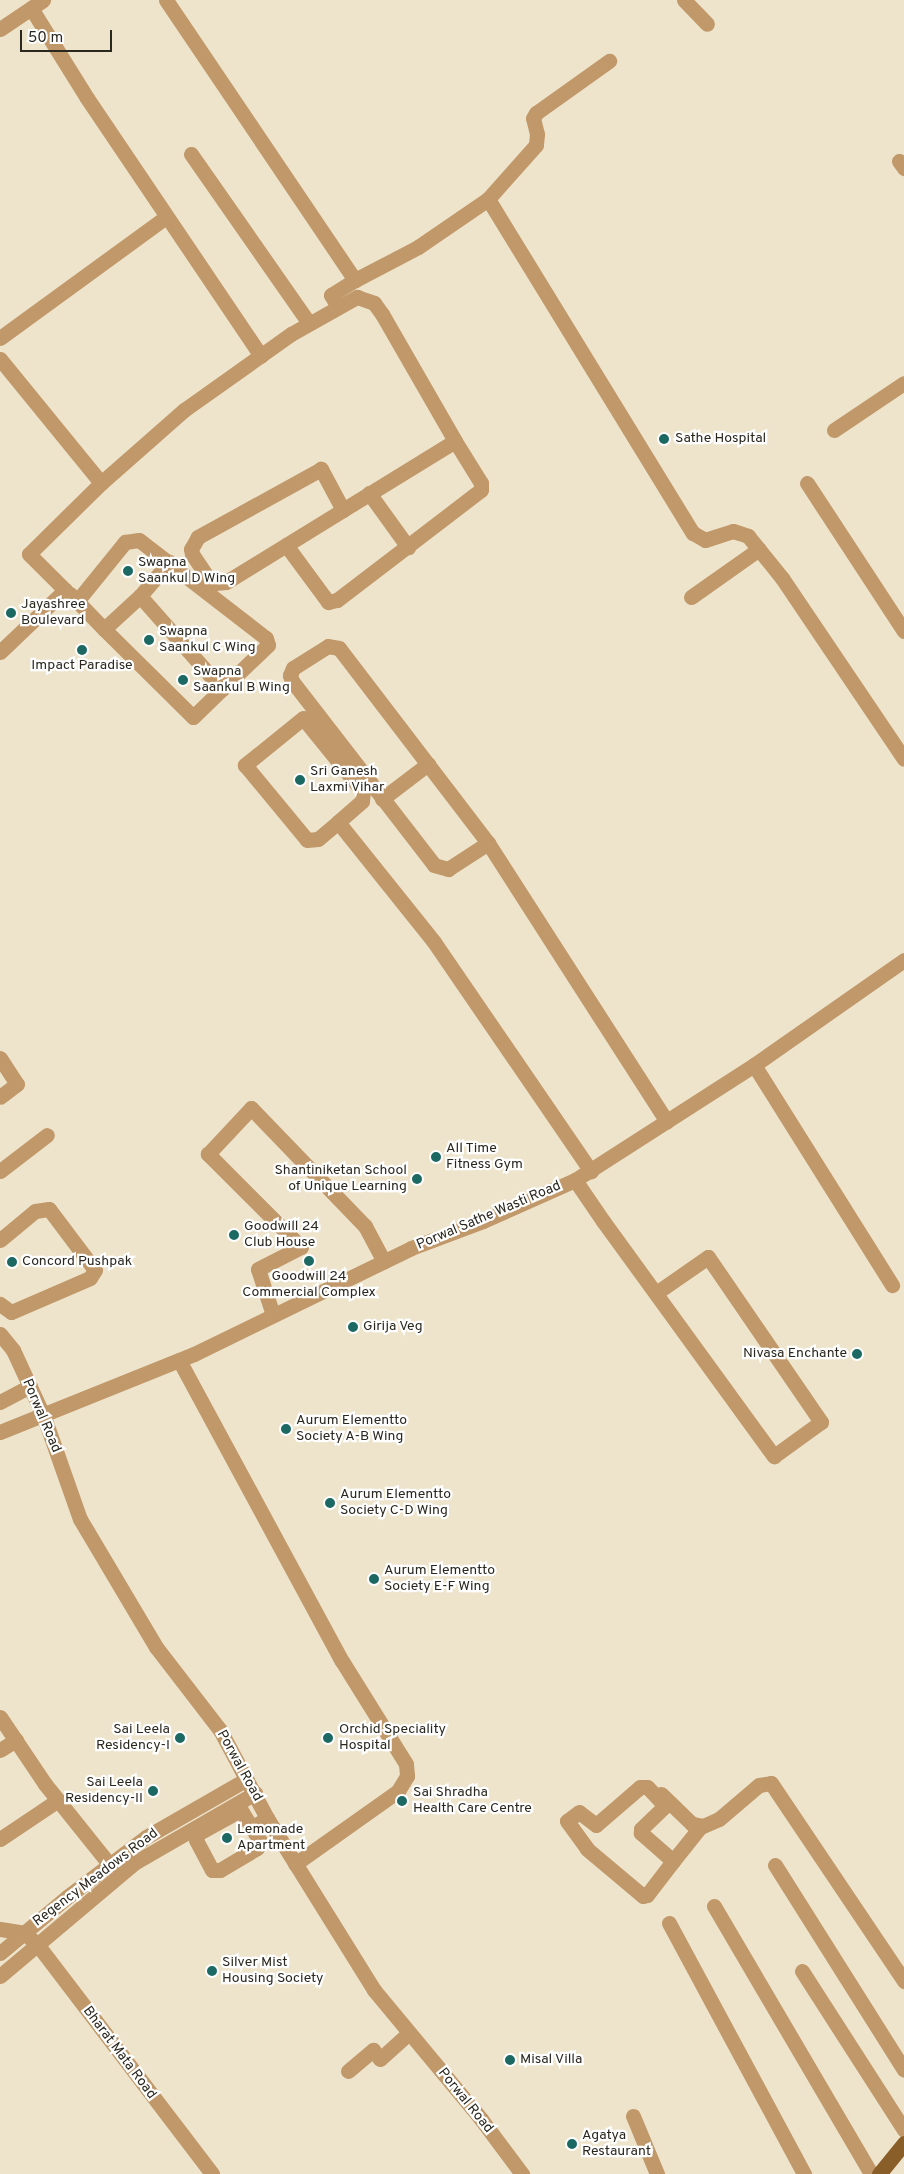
<!DOCTYPE html>
<html>
<head>
<meta charset="utf-8">
<style>
	body { margin:0 }
	#map { position:relative; width:904px; height:2174px; overflow:hidden; background:#eee4cc; font-family:Overpass,sans-serif }
	div>[style] { position:absolute }
	.minor>* { height:15px; margin:-7.5px; padding:0 7.5px; transform-origin:7.5px; border-radius:7.5px; background:#c1986a }
	.major>* { height:15px; margin:-7.5px; padding:0 7.5px; transform-origin:7.5px; border-radius:7.5px; background:#895e29 }
	.dots>* { width:14px; height:14px; translate:-50% -50%; box-sizing:border-box; border:2px solid #fff; border-radius:50% }
	span { translate:-50% -50%; white-space:nowrap; text-align:center; line-height:1.15; -webkit-text-stroke:4.5px #fff; paint-order:stroke }
	.poi-label { font-size:14px; color:#2a271e }
	.left { translate:0 -50%; text-align:left }
	.right { translate:-100% -50%; text-align:right }
	.street-label { font-size:14px; color:#2a271e }
	.scale { position:absolute; left:20px; top:30px; width:92px; height:22px; box-sizing:border-box; border:2px solid #2a271e; border-top:0; padding-left:6px; font-size:15px; line-height:18px; white-space:nowrap; color:#2a271e; -webkit-text-stroke:4px #fff; paint-order:stroke }
</style>
</head>
<body>
<div id="map">
	<div class="minor">
		<i style="left:166px;top:0;width:338px;rotate:56deg"></i>
		<i style="left:355px;top:280px;width:71px;rotate:-27.6deg"></i>
		<i style="left:418px;top:247px;width:85px;rotate:-34.4deg"></i>
		<i style="left:488px;top:199px;width:392px;rotate:58.5deg"></i>
		<i style="left:693px;top:533px;width:14px;rotate:30deg"></i>
		<i style="left:705px;top:540px;width:29px;rotate:-18deg"></i>
		<i style="left:733px;top:531px;width:16px;rotate:18deg"></i>
		<i style="left:748px;top:536px;width:54px;rotate:51deg"></i>
		<i style="left:782px;top:578px;width:218px;rotate:56deg"></i>
		<i style="left:684px;top:0;width:33px;rotate:46deg"></i>
		<i style="left:31px;top:8px;width:106px;rotate:58.1deg"></i>
		<i style="left:87px;top:98px;width:311px;rotate:56deg"></i>
		<i style="left:0;top:29px;width:52px;rotate:-34deg"></i>
		<i style="left:191px;top:154px;width:206px;rotate:55.1deg"></i>
		<i style="left:899px;top:161px;width:9px;rotate:54deg"></i>
		<i style="left:488px;top:199px;width:72px;rotate:-48.4deg"></i>
		<i style="left:536px;top:145px;width:11px;rotate:-85deg"></i>
		<i style="left:537px;top:134px;width:16px;rotate:-104deg"></i>
		<i style="left:533px;top:118px;width:6px;rotate:-59deg"></i>
		<i style="left:536px;top:113px;width:90px;rotate:-35.5deg"></i>
		<i style="left:338px;top:307px;width:14px;rotate:-120deg"></i>
		<i style="left:331px;top:295px;width:28px;rotate:-32deg"></i>
		<i style="left:0;top:338px;width:205px;rotate:-36.1deg"></i>
		<i style="left:0;top:359px;width:160px;rotate:50.8deg"></i>
		<i style="left:834px;top:430px;width:84px;rotate:-33.9deg"></i>
		<i style="left:807px;top:483px;width:177px;rotate:56.8deg"></i>
		<i style="left:369px;top:493px;width:67px;rotate:54.2deg"></i>
		<i style="left:286px;top:545px;width:71px;rotate:53.6deg"></i>
		<i style="left:328px;top:602px;width:9px;rotate:-13deg"></i>
		<i style="left:337px;top:600px;width:181px;rotate:-37.4deg"></i>
		<i style="left:481px;top:490px;width:7px;rotate:-90deg"></i>
		<i style="left:481px;top:483px;width:49px;rotate:-121.8deg"></i>
		<i style="left:70px;top:594px;width:49px;rotate:45.8deg"></i>
		<i style="left:104px;top:629px;width:49px;rotate:-42.5deg"></i>
		<i style="left:140px;top:596px;width:45px;rotate:-49.5deg"></i>
		<i style="left:691px;top:597px;width:83px;rotate:-35.2deg"></i>
		<i style="left:78px;top:600px;width:75px;rotate:-51deg"></i>
		<i style="left:125px;top:542px;width:14px;rotate:-8deg"></i>
		<i style="left:139px;top:540px;width:160px;rotate:37.7deg"></i>
		<i style="left:266px;top:638px;width:7px;rotate:74deg"></i>
		<i style="left:268px;top:645px;width:64px;rotate:136.3deg"></i>
		<i style="left:222px;top:689px;width:124px;rotate:-131.4deg"></i>
		<i style="left:104px;top:629px;width:125px;rotate:44.7deg"></i>
		<i style="left:193px;top:717px;width:40px;rotate:-44deg"></i>
		<i style="left:0;top:652px;width:90px;rotate:-43.6deg"></i>
		<i style="left:65px;top:590px;width:51px;rotate:-135deg"></i>
		<i style="left:29px;top:554px;width:101px;rotate:-44.6deg"></i>
		<i style="left:101px;top:483px;width:111px;rotate:-41.3deg"></i>
		<i style="left:184px;top:410px;width:131px;rotate:-35.4deg"></i>
		<i style="left:291px;top:334px;width:76px;rotate:-29.3deg"></i>
		<i style="left:357px;top:297px;width:18px;rotate:19deg"></i>
		<i style="left:374px;top:303px;width:14px;rotate:54deg"></i>
		<i style="left:382px;top:314px;width:146px;rotate:60.1deg"></i>
		<i style="left:455px;top:441px;width:132px;rotate:148.4deg"></i>
		<i style="left:343px;top:510px;width:47px;rotate:-118.2deg"></i>
		<i style="left:321px;top:469px;width:141px;rotate:151.1deg"></i>
		<i style="left:198px;top:537px;width:14px;rotate:120deg"></i>
		<i style="left:191px;top:549px;width:5px;rotate:79deg"></i>
		<i style="left:192px;top:554px;width:30px;rotate:56deg"></i>
		<i style="left:209px;top:579px;width:7px;rotate:34deg"></i>
		<i style="left:215px;top:583px;width:11px;rotate:-5deg"></i>
		<i style="left:226px;top:582px;width:137px;rotate:-31.6deg"></i>
		<i style="left:382px;top:799px;width:58px;rotate:-37.3deg"></i>
		<i style="left:338px;top:822px;width:32px;rotate:-41deg"></i>
		<i style="left:362px;top:801px;width:9px;rotate:-84deg"></i>
		<i style="left:363px;top:792px;width:95px;rotate:-129deg"></i>
		<i style="left:303px;top:718px;width:75px;rotate:141deg"></i>
		<i style="left:245px;top:765px;width:97px;rotate:50.4deg"></i>
		<i style="left:307px;top:840px;width:11px;rotate:-5deg"></i>
		<i style="left:318px;top:839px;width:26px;rotate:-40deg"></i>
		<i style="left:338px;top:822px;width:154px;rotate:51.3deg"></i>
		<i style="left:434px;top:942px;width:278px;rotate:55.6deg"></i>
		<i style="left:488px;top:843px;width:245px;rotate:-127.4deg"></i>
		<i style="left:339px;top:648px;width:11px;rotate:-170deg"></i>
		<i style="left:328px;top:646px;width:41px;rotate:147.8deg"></i>
		<i style="left:293px;top:668px;width:8px;rotate:113deg"></i>
		<i style="left:290px;top:675px;width:6px;rotate:72deg"></i>
		<i style="left:292px;top:681px;width:232px;rotate:52.3deg"></i>
		<i style="left:434px;top:865px;width:15px;rotate:16deg"></i>
		<i style="left:448px;top:869px;width:48px;rotate:-33deg"></i>
		<i style="left:488px;top:843px;width:331px;rotate:57.3deg"></i>
		<i style="left:0;top:1058px;width:31px;rotate:57deg"></i>
		<i style="left:17px;top:1084px;width:21px;rotate:143deg"></i>
		<i style="left:754px;top:1065px;width:260px;rotate:57.9deg"></i>
		<i style="left:0;top:1171px;width:59px;rotate:-37.5deg"></i>
		<i style="left:575px;top:1180px;width:50px;rotate:55.7deg"></i>
		<i style="left:603px;top:1221px;width:291px;rotate:54deg"></i>
		<i style="left:774px;top:1456px;width:58px;rotate:-35.9deg"></i>
		<i style="left:821px;top:1422px;width:200px;rotate:-124.4deg"></i>
		<i style="left:708px;top:1257px;width:63px;rotate:145.3deg"></i>
		<i style="left:0;top:1240px;width:45px;rotate:-39.6deg"></i>
		<i style="left:35px;top:1211px;width:14px;rotate:-8deg"></i>
		<i style="left:49px;top:1209px;width:76px;rotate:53deg"></i>
		<i style="left:95px;top:1270px;width:9px;rotate:122deg"></i>
		<i style="left:90px;top:1278px;width:86px;rotate:156.7deg"></i>
		<i style="left:11px;top:1312px;width:14px;rotate:-144deg"></i>
		<i style="left:273px;top:1315px;width:48px;rotate:-108.1deg"></i>
		<i style="left:258px;top:1269px;width:48px;rotate:-27.1deg"></i>
		<i style="left:301px;top:1247px;width:132px;rotate:-135deg"></i>
		<i style="left:208px;top:1154px;width:63px;rotate:-46.9deg"></i>
		<i style="left:251px;top:1108px;width:164px;rotate:46deg"></i>
		<i style="left:365px;top:1226px;width:40px;rotate:62deg"></i>
		<i style="left:0;top:1334px;width:21px;rotate:51deg"></i>
		<i style="left:13px;top:1350px;width:74px;rotate:65.2deg"></i>
		<i style="left:44px;top:1417px;width:108px;rotate:70.6deg"></i>
		<i style="left:80px;top:1519px;width:149px;rotate:59.3deg"></i>
		<i style="left:156px;top:1647px;width:105px;rotate:52.4deg"></i>
		<i style="left:220px;top:1730px;width:100px;rotate:61.9deg"></i>
		<i style="left:267px;top:1818px;width:203px;rotate:58.1deg"></i>
		<i style="left:374px;top:1990px;width:168px;rotate:50.3deg"></i>
		<i style="left:481px;top:2119px;width:69px;rotate:53.3deg"></i>
		<i style="left:179px;top:1360px;width:342px;rotate:61.6deg"></i>
		<i style="left:342px;top:1661px;width:121px;rotate:58.1deg"></i>
		<i style="left:406px;top:1764px;width:12px;rotate:85deg"></i>
		<i style="left:407px;top:1776px;width:17px;rotate:121deg"></i>
		<i style="left:398px;top:1791px;width:126px;rotate:144.7deg"></i>
		<i style="left:0;top:1402px;width:34px;rotate:-28deg"></i>
		<i style="left:0;top:1432px;width:209px;rotate:-21.9deg"></i>
		<i style="left:194px;top:1354px;width:242px;rotate:-26deg"></i>
		<i style="left:411px;top:1248px;width:77px;rotate:-20.6deg"></i>
		<i style="left:483px;top:1221px;width:101px;rotate:-24deg"></i>
		<i style="left:575px;top:1180px;width:213px;rotate:-32.7deg"></i>
		<i style="left:754px;top:1065px;width:183px;rotate:-35deg"></i>
		<i style="left:0;top:1717px;width:81px;rotate:56.1deg"></i>
		<i style="left:45px;top:1784px;width:104px;rotate:51.3deg"></i>
		<i style="left:0;top:1750px;width:19px;rotate:-32deg"></i>
		<i style="left:661px;top:1794px;width:43px;rotate:44.1deg"></i>
		<i style="left:692px;top:1824px;width:11px;rotate:10deg"></i>
		<i style="left:703px;top:1826px;width:17px;rotate:-24deg"></i>
		<i style="left:719px;top:1819px;width:52px;rotate:-40.4deg"></i>
		<i style="left:759px;top:1785px;width:12px;rotate:-9deg"></i>
		<i style="left:771px;top:1783px;width:239px;rotate:56.1deg"></i>
		<i style="left:252px;top:1828px;width:19px;rotate:-122deg"></i>
		<i style="left:242px;top:1812px;width:5px;rotate:180deg"></i>
		<i style="left:237px;top:1812px;width:46px;rotate:151.2deg"></i>
		<i style="left:197px;top:1834px;width:6px;rotate:99deg"></i>
		<i style="left:196px;top:1840px;width:34px;rotate:62deg"></i>
		<i style="left:212px;top:1870px;width:8px"></i>
		<i style="left:220px;top:1870px;width:43px;rotate:-30.7deg"></i>
		<i style="left:257px;top:1848px;width:8px;rotate:-67deg"></i>
		<i style="left:260px;top:1841px;width:15px;rotate:-122deg"></i>
		<i style="left:252px;top:1828px;width:18px;rotate:-34deg"></i>
		<i style="left:0;top:1839px;width:70px;rotate:-33.9deg"></i>
		<i style="left:673px;top:1861px;width:43px;rotate:-138.8deg"></i>
		<i style="left:641px;top:1833px;width:4px;rotate:-90deg"></i>
		<i style="left:641px;top:1829px;width:33px;rotate:-44deg"></i>
		<i style="left:665px;top:1806px;width:26px;rotate:-133deg"></i>
		<i style="left:647px;top:1787px;width:7px;rotate:180deg"></i>
		<i style="left:640px;top:1787px;width:58px;rotate:139.2deg"></i>
		<i style="left:596px;top:1825px;width:21px;rotate:-143deg"></i>
		<i style="left:579px;top:1812px;width:15px;rotate:143deg"></i>
		<i style="left:567px;top:1821px;width:34px;rotate:54deg"></i>
		<i style="left:587px;top:1849px;width:73px;rotate:40deg"></i>
		<i style="left:643px;top:1896px;width:4px;rotate:-14deg"></i>
		<i style="left:647px;top:1895px;width:43px;rotate:-52.6deg"></i>
		<i style="left:673px;top:1861px;width:45px;rotate:-51.3deg"></i>
		<i style="left:775px;top:1865px;width:242px;rotate:57.8deg"></i>
		<i style="left:714px;top:1906px;width:311px;rotate:59.6deg"></i>
		<i style="left:669px;top:1923px;width:285px;rotate:61.7deg"></i>
		<i style="left:0;top:1929px;width:24px;rotate:9deg"></i>
		<i style="left:24px;top:1933px;width:17px;rotate:40deg"></i>
		<i style="left:37px;top:1944px;width:289px;rotate:52.7deg"></i>
		<i style="left:0;top:1953px;width:87px;rotate:-39.9deg"></i>
		<i style="left:67px;top:1897px;width:99px;rotate:-37.2deg"></i>
		<i style="left:146px;top:1837px;width:116px;rotate:-29.9deg"></i>
		<i style="left:802px;top:1971px;width:189px;rotate:57.3deg"></i>
		<i style="left:0;top:1976px;width:175px;rotate:-40.1deg"></i>
		<i style="left:134px;top:1863px;width:140px;rotate:-30deg"></i>
		<i style="left:348px;top:2071px;width:33px;rotate:-40deg"></i>
		<i style="left:373px;top:2050px;width:11px;rotate:52deg"></i>
		<i style="left:380px;top:2059px;width:39px;rotate:-42deg"></i>
		<i style="left:633px;top:2116px;width:63px;rotate:67.5deg"></i>
	</div>
	<div class="major">
		<i style="left:879px;top:2174px;width:40px;rotate:-51deg"></i>
	</div>
	<div class="dots">
		<i style="left:664px;top:439px;background:#1c6862"></i>
		<i style="left:128px;top:571px;background:#1c6862"></i>
		<i style="left:11px;top:613px;background:#1c6862"></i>
		<i style="left:149px;top:640px;background:#1c6862"></i>
		<i style="left:82px;top:650px;background:#1c6862"></i>
		<i style="left:183px;top:680px;background:#1c6862"></i>
		<i style="left:300px;top:780px;background:#1c6862"></i>
		<i style="left:436px;top:1157px;background:#1c6862"></i>
		<i style="left:417px;top:1179px;background:#1c6862"></i>
		<i style="left:234px;top:1235px;background:#1c6862"></i>
		<i style="left:309px;top:1261px;background:#1c6862"></i>
		<i style="left:12px;top:1262px;background:#1c6862"></i>
		<i style="left:353px;top:1327px;background:#1c6862"></i>
		<i style="left:857px;top:1354px;background:#1c6862"></i>
		<i style="left:286px;top:1429px;background:#1c6862"></i>
		<i style="left:330px;top:1503px;background:#1c6862"></i>
		<i style="left:374px;top:1579px;background:#1c6862"></i>
		<i style="left:180px;top:1738px;background:#1c6862"></i>
		<i style="left:328px;top:1738px;background:#1c6862"></i>
		<i style="left:153px;top:1791px;background:#1c6862"></i>
		<i style="left:402px;top:1801px;background:#1c6862"></i>
		<i style="left:227px;top:1838px;background:#1c6862"></i>
		<i style="left:212px;top:1971px;background:#1c6862"></i>
		<i style="left:510px;top:2060px;background:#1c6862"></i>
		<i style="left:572px;top:2144px;background:#1c6862"></i>
	</div>
	<div class="poi-label">
		<span class="left" style="left:675px;top:439px">Sathe Hospital</span>
		<span class="left" style="left:138px;top:571px">Swapna<br>Saankul D Wing</span>
		<span class="left" style="left:21px;top:613px">Jayashree<br>Boulevard</span>
		<span class="left" style="left:159px;top:640px">Swapna<br>Saankul C Wing</span>
		<span style="left:82px;top:666px">Impact Paradise</span>
		<span class="left" style="left:193px;top:680px">Swapna<br>Saankul B Wing</span>
		<span class="left" style="left:310px;top:780px">Sri Ganesh<br>Laxmi Vihar</span>
		<span class="left" style="left:446px;top:1157px">All Time<br>Fitness Gym</span>
		<span class="right" style="left:407px;top:1179px">Shantiniketan School<br>of Unique Learning</span>
		<span class="left" style="left:244px;top:1235px">Goodwill 24<br>Club House</span>
		<span class="left" style="left:22px;top:1262px">Concord Pushpak</span>
		<span style="left:309px;top:1285px">Goodwill 24<br>Commercial Complex</span>
		<span class="left" style="left:363px;top:1327px">Girija Veg</span>
		<span class="right" style="left:847px;top:1354px">Nivasa Enchante</span>
		<span class="left" style="left:296px;top:1429px">Aurum Elementto<br>Society A-B Wing</span>
		<span class="left" style="left:340px;top:1503px">Aurum Elementto<br>Society C-D Wing</span>
		<span class="left" style="left:384px;top:1579px">Aurum Elementto<br>Society E-F Wing</span>
		<span class="right" style="left:170px;top:1738px">Sai Leela<br>Residency-I</span>
		<span class="left" style="left:339px;top:1738px">Orchid Speciality<br>Hospital</span>
		<span class="right" style="left:143px;top:1791px">Sai Leela<br>Residency-II</span>
		<span class="left" style="left:413px;top:1801px">Sai Shradha<br>Health Care Centre</span>
		<span class="left" style="left:237px;top:1838px">Lemonade<br>Apartment</span>
		<span class="left" style="left:222px;top:1971px">Silver Mist<br>Housing Society</span>
		<span class="left" style="left:520px;top:2060px">Misal Villa</span>
		<span class="left" style="left:582px;top:2144px">Agatya<br>Restaurant</span>
	</div>
	<div class="street-label">
		<span style="left:489px;top:1216px;rotate:-23deg">Porwal Sathe Wasti Road</span>
		<span style="left:41px;top:1416px;rotate:67deg">Porwal Road</span>
		<span style="left:239px;top:1766px;rotate:61deg">Porwal Road</span>
		<span style="left:96px;top:1878px;rotate:-37deg">Regency Meadows Road</span>
		<span style="left:119px;top:2053px;rotate:53deg">Bharat Mata Road</span>
		<span style="left:465px;top:2101px;rotate:51deg">Porwal Road</span>
	</div>
	<div class="scale">50 m</div>
</div>
</body>
</html>
